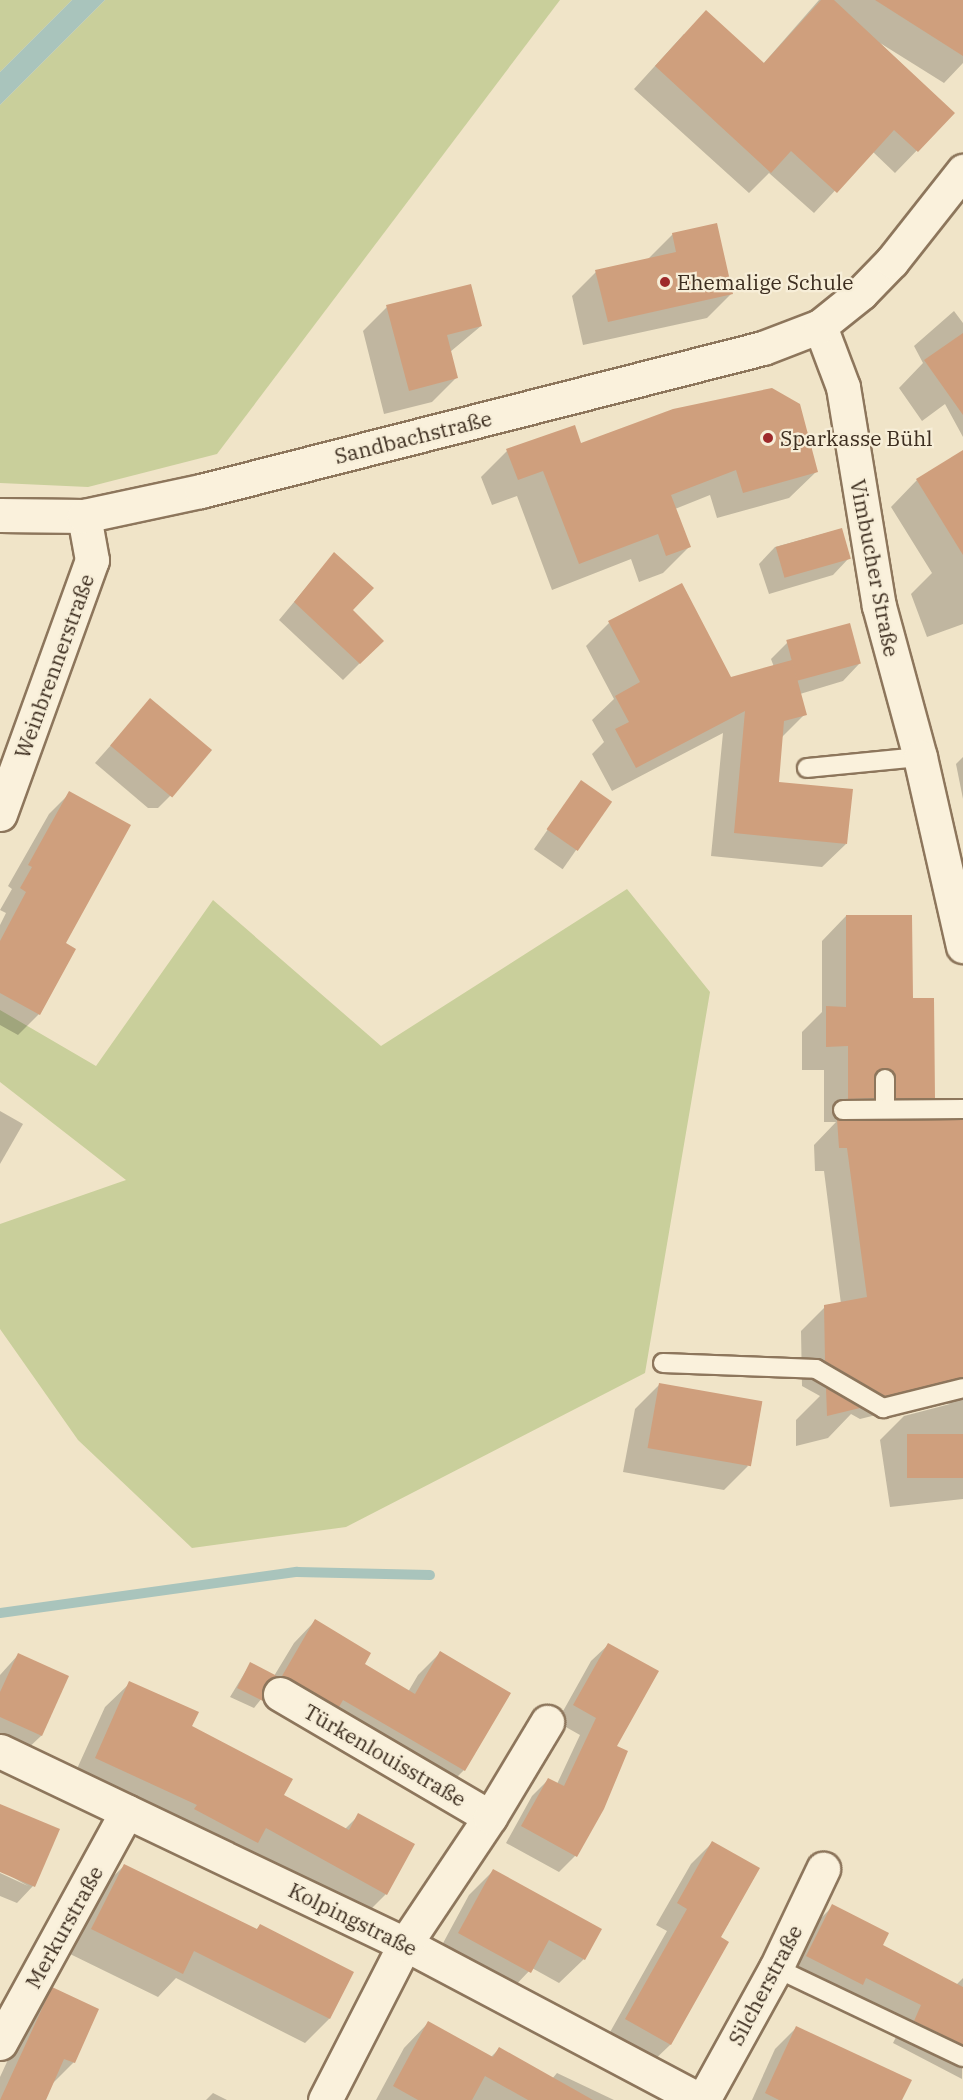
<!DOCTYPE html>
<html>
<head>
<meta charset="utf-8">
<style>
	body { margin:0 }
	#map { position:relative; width:963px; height:2100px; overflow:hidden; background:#f0e4c8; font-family:"IBM Plex Serif",serif }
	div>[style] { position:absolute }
	.green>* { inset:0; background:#c9cf9b }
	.water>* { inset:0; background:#a9c4bc }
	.shadow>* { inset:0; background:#0003; transform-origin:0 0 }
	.stream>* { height:10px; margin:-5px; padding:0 5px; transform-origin:5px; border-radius:5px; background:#a9c4bc }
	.building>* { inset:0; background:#cf9f7d; transform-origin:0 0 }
	.roads { filter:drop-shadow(2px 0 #8d765c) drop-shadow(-2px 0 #8d765c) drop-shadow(0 2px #8d765c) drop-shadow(0 -2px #8d765c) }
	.service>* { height:18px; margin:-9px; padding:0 9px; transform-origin:9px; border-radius:9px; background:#faf1dc }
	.minor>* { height:33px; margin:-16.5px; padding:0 16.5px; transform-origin:16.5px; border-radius:16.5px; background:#faf1dc }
	.tertiary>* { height:33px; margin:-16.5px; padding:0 16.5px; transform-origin:16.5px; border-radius:16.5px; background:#faf1dc }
	.dots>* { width:16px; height:16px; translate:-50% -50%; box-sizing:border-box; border:3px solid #f7eed8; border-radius:50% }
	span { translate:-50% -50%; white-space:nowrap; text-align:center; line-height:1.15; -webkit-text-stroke:4.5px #f7eed8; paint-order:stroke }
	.poi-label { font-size:21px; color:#3d2e20 }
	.left { translate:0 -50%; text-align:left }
	.street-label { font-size:21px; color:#3d2e20 }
</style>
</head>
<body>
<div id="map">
	<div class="green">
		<i style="clip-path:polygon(0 0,72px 0,0 72px)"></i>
		<i style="clip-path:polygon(105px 0,560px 0,217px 454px,88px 487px,0 483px,0 105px)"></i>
		<i style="clip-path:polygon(627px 889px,710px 992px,645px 1373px,346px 1527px,192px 1548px,78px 1440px,0 1329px,0 1224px,126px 1180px,0 1082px,0 1010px,96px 1066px,213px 900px,381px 1046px)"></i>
	</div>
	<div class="water">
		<i style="clip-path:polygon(72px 0,105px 0,0 105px,0 72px)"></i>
	</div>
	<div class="shadow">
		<i style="clip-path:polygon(819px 0,963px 0,963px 63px,944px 83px,880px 43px,953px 113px,895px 173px,872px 151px,814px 213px,769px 173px,749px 193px,634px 89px,684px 34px,763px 64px)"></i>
		<i style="clip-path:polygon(673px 234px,732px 293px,707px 318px,583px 345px,572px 296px,596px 272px,648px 259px)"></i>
		<i style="clip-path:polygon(387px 307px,481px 326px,450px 352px,457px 377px,432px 402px,384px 414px,363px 331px)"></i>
		<i style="clip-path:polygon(954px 311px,963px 323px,963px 437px,945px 404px,922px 421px,899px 388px,923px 363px,914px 346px)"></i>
		<i style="clip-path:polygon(580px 445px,816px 472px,789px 498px,717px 518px,710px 495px,675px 509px,689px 547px,663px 573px,639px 582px,631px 559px,552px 590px,517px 496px,492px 505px,481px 477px,507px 451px)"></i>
		<i style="clip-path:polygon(963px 452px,963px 624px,927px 637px,911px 594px,932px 573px,891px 507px,917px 480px)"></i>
		<i style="clip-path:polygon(841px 529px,849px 558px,833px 575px,769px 594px,759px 564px,775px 547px)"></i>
		<i style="clip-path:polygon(334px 554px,351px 610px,382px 641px,343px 680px,279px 620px)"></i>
		<i style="clip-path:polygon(609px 623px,731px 679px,774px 667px,771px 659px,788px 642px,859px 664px,843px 681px,800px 694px,805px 714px,781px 738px,777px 783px,846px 844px,822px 867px,711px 856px,723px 733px,612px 791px,592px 754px,604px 742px,592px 720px,614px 699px,586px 646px)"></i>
		<i style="clip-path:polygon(151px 700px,175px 791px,158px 808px,148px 808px,95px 763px)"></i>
		<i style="clip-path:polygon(963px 757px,963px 799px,956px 764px)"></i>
		<i style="left:581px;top:782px;width:35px;height:82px;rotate:35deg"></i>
		<i style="clip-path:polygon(70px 793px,64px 944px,39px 1014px,18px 1035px,0 1025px,0 925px,6px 913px,0 910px,12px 889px,8px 886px,49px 814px)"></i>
		<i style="clip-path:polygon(evenodd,846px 916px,912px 999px,934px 1097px,910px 1121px,963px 1120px,963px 1499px,890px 1507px,880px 1440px,904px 1416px,950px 1404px,936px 1400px,860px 1419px,851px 1414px,828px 1438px,796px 1446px,796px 1420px,820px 1396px,802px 1386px,801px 1331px,825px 1307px,841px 1304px,824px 1171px,815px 1171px,814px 1145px,836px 1122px,824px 1122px,824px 1070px,802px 1070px,802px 1032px,822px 1012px,822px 941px,846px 916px,871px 1099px,872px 1121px,849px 1121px,871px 1099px)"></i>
		<i style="clip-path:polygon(0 1111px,23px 1124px,0 1164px)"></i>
		<i style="clip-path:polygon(659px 1385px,748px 1466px,724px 1490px,623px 1472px,635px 1409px)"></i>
		<i style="clip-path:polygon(evenodd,315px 1621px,362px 1665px,408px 1692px,418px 1675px,440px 1653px,508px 1693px,464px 1770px,442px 1792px,262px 1698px,254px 1708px,230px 1697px,250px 1664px,274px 1676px,294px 1643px,315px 1621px,271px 1681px,261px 1698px,262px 1687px,271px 1681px)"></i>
		<i style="clip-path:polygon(608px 1645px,615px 1747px,575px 1856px,559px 1872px,506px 1843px,532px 1796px,548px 1780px,557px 1784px,580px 1735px,557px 1722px,591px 1661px)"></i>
		<i style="clip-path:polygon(18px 1655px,67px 1677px,41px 1736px,24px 1752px,0 1741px,0 1675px)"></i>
		<i style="clip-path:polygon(130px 1683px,282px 1795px,345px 1829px,359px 1815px,386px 1894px,362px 1918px,71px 1782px,105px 1707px)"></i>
		<i style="clip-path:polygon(0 1805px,58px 1830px,33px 1886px,17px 1903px,0 1896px,0 1873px,28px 1886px,0 1870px)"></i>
		<i style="clip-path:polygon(712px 1843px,719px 1938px,727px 1942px,670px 2045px,648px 2066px,605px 2041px,667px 1931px,656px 1925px,691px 1864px)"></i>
		<i style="clip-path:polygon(124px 1866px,256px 1930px,260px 1926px,352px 1973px,329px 2019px,305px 2043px,176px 1978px,158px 1997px,68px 1953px,99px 1890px)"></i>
		<i style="clip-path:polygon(493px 1871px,584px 1959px,559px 1983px,532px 1968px,505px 1996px,435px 1958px,469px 1895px)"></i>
		<i style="clip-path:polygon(833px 1906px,881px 1946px,956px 1985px,963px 1978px,962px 2079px,893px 2043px,901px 2027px,785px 1978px,811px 1928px)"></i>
		<i style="clip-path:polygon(52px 1989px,74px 2062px,52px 2084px,44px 2100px,0 2100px,0 2077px,31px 2010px)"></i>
		<i style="clip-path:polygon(428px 2023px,491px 2057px,499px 2049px,552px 2079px,557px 2073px,614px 2100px,376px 2100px,404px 2048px)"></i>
		<i style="clip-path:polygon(796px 2028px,901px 2100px,752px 2100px,775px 2049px)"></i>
		<i style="clip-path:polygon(213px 2093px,227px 2100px,206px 2100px)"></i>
	</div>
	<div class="stream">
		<i style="left:0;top:1613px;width:300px;rotate:-7.9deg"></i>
		<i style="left:297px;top:1572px;width:133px;rotate:1.3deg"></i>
	</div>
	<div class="building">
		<i style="clip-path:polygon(821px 0,834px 0,955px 113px,918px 152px,894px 130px,837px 193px,791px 151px,771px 173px,655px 66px,706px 10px,764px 63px)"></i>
		<i style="clip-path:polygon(875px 0,963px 0,963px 56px)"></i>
		<i style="clip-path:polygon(717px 223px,733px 294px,608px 322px,595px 270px,676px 252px,672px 233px)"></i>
		<i style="clip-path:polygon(471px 284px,482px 326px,447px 335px,458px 378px,409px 391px,386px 305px)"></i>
		<i style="clip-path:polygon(963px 333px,963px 415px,924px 360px)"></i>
		<i style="clip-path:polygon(772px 388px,800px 404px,818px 472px,743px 493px,736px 470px,671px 495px,691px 547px,666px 556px,658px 534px,579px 564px,543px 471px,518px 480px,506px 449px,575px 425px,581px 443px,673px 409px)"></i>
		<i style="clip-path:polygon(963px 450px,963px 555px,916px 479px)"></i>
		<i style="left:842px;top:528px;width:32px;height:69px;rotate:74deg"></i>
		<i style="clip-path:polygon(334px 552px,374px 588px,353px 610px,384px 641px,360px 664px,294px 602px)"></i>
		<i style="clip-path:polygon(682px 583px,731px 677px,792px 660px,807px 715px,784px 721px,779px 782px,853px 789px,847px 844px,734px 833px,745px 711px,636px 768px,615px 729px,629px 722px,615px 696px,640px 682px,608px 621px)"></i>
		<i style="left:850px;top:623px;width:42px;height:66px;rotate:75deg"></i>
		<i style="left:150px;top:698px;width:81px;height:62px;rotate:40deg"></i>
		<i style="left:581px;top:780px;width:38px;height:60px;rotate:35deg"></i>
		<i style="clip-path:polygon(69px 791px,131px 825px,66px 943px,76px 949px,40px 1015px,0 993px,0 941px,26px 892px,20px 888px,32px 867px,28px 865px)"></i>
		<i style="clip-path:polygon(846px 915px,912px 915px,913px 998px,934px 998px,935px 1098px,896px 1098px,895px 1074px,884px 1068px,875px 1074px,874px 1098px,848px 1099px,848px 1046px,826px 1047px,826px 1006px,846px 1007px)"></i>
		<i style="clip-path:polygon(837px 1119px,963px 1120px,963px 1377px,885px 1396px,825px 1361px,824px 1305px,867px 1297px,847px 1148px,839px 1148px)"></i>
		<i style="left:659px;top:1383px;width:105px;height:66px;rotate:10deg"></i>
		<i style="clip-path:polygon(826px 1388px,860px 1408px,827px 1416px)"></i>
		<i style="left:963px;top:1434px;width:44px;height:56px;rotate:90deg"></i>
		<i style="clip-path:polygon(315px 1619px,371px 1653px,365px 1664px,415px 1694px,440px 1651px,511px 1693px,465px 1771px,343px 1700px,339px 1707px,282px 1676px)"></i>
		<i style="clip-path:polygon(608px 1643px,659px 1671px,617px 1746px,628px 1751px,604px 1809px,577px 1857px,521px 1826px,548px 1778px,564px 1786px,596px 1718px,573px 1705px)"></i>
		<i style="clip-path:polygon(18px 1653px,69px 1676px,42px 1736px,0 1717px,0 1692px)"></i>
		<i style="clip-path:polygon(250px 1662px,277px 1676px,264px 1685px,263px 1701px,237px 1688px)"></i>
		<i style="clip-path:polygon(129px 1681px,199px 1712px,192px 1726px,293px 1779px,284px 1795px,349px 1830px,358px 1813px,415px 1844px,387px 1895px,266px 1828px,258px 1843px,194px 1809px,197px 1805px,95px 1758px)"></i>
		<i style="clip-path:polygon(0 1804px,60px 1829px,35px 1887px,0 1872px)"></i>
		<i style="clip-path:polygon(712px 1841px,760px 1868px,721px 1937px,729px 1942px,671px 2045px,625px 2019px,687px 1909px,677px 1903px)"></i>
		<i style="clip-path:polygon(124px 1864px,257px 1929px,260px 1924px,354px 1972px,330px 2019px,194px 1951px,183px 1974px,91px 1929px)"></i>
		<i style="clip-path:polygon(493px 1869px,602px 1929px,585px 1960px,549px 1940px,531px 1973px,458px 1933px)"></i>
		<i style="clip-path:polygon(832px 1904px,889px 1933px,883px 1945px,963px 1987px,963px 2045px,914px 2021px,921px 2005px,866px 1978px,863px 1985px,806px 1956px)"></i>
		<i style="clip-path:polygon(52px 1987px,99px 2009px,75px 2063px,64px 2059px,46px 2100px,0 2100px)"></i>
		<i style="clip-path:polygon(428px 2021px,493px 2057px,499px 2047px,593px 2100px,528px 2100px,485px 2076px,472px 2100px,418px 2100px,393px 2086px)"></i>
		<i style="clip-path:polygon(796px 2026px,912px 2080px,902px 2100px,779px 2100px,765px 2093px)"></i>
	</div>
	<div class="roads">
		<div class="service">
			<i style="left:807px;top:768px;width:114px;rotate:-5.6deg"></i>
			<i style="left:885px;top:1079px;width:30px;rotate:90deg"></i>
			<i style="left:843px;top:1110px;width:120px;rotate:-0.5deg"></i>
			<i style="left:663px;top:1363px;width:153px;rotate:2.2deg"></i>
			<i style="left:816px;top:1369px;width:78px;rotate:30.2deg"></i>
			<i style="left:883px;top:1408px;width:82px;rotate:-14deg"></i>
			<i style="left:776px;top:1968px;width:207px;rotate:25.5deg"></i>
		</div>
		<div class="minor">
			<i style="left:820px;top:326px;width:65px;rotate:69.3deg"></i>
			<i style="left:843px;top:387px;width:222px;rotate:80.7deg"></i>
			<i style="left:879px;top:606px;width:156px;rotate:74.8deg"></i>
			<i style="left:920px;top:757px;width:194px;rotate:77.2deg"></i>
			<i style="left:0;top:814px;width:270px;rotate:-70.1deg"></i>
			<i style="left:92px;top:560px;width:45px;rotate:-100.3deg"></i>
			<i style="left:280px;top:1694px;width:243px;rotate:30.4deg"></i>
			<i style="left:0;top:1751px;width:449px;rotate:25.5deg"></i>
			<i style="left:405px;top:1944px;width:334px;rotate:27.9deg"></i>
			<i style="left:0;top:2043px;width:264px;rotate:-61.3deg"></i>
			<i style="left:325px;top:2100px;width:175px;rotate:-62.9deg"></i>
			<i style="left:405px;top:1944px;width:153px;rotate:-56.2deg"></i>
			<i style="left:490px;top:1817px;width:111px;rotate:-59deg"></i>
			<i style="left:703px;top:2100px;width:151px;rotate:-61.1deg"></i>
			<i style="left:776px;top:1968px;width:110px;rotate:-64.6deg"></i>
		</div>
		<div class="tertiary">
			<i style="left:0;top:515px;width:84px;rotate:0.7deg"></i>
			<i style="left:84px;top:516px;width:120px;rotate:-12.1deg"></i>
			<i style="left:201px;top:491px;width:580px;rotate:-14.28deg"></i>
			<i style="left:763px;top:348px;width:61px;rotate:-21.1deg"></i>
			<i style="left:820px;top:326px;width:53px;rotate:-38.8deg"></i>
			<i style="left:861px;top:293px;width:45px;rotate:-45.9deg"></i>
			<i style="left:892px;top:261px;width:115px;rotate:-51.7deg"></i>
		</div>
	</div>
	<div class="dots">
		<i style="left:665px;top:282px;background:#9e2a2b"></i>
		<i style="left:768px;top:438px;background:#9e2a2b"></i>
	</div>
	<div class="poi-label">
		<span class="left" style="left:677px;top:282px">Ehemalige Schule</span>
		<span class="left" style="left:780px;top:438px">Sparkasse Bühl</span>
	</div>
	<div class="street-label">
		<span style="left:413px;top:437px;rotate:-14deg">Sandbachstraße</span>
		<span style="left:875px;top:568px;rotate:79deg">Vimbucher Straße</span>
		<span style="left:54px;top:666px;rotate:-70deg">Weinbrennerstraße</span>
		<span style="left:385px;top:1755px;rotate:30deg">Türkenlouisstraße</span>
		<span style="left:353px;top:1919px;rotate:26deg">Kolpingstraße</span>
		<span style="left:64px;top:1927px;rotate:-61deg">Merkurstraße</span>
		<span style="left:765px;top:1985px;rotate:-62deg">Silcherstraße</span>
	</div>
</div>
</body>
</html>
